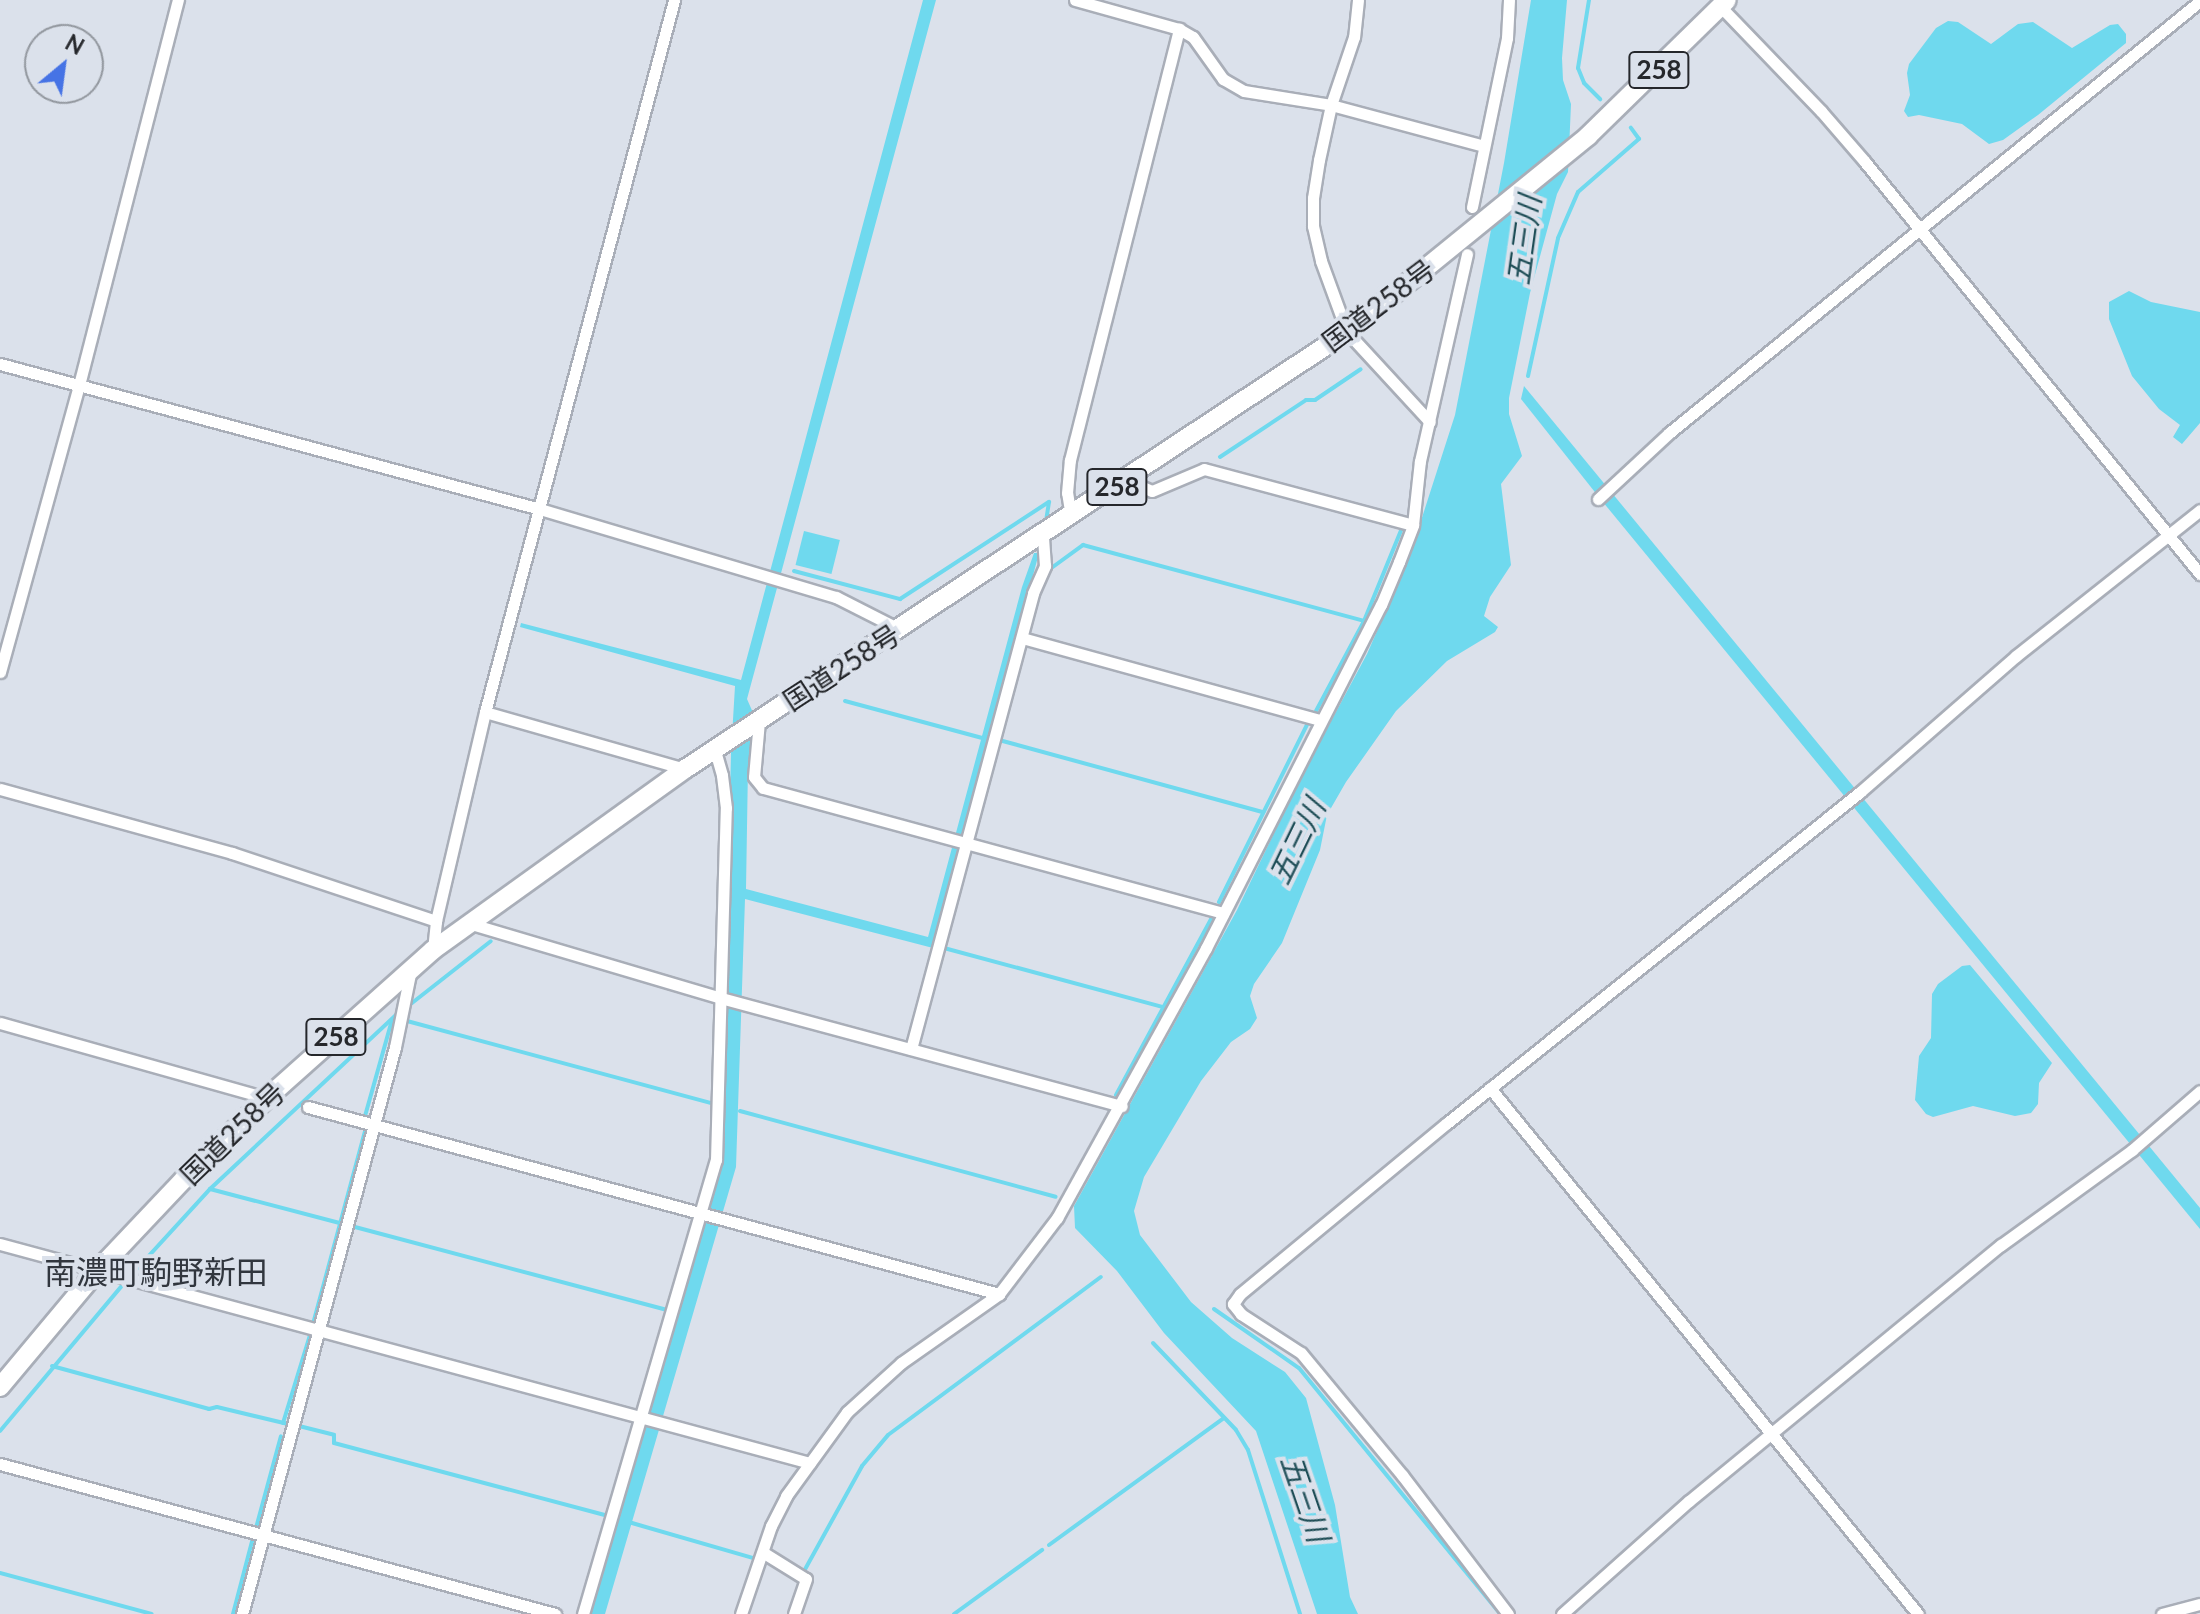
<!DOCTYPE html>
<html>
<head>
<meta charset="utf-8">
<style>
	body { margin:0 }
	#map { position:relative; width:2200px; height:1614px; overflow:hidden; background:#dbe1eb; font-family:Lato,"Noto Sans JP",sans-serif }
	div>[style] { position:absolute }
	.water>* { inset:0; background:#6fd9ee; transform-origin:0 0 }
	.stream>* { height:4px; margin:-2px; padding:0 2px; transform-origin:2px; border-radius:2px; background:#6fd9ee }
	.roads { filter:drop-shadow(2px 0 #a9aeb8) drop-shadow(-2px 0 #a9aeb8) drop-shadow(0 2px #a9aeb8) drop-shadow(0 -2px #a9aeb8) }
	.minor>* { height:11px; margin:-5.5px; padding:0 5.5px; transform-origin:5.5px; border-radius:5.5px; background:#fff }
	.trunk>* { height:18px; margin:-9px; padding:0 9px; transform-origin:9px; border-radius:9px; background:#fff }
	span { translate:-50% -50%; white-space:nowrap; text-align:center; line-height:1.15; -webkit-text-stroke:8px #dbe1eb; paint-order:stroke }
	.shield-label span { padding:2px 6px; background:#dbe1eb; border:2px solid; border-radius:6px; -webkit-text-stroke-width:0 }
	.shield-label { font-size:26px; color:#25272b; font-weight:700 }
	.street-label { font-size:28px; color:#25272b }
	.water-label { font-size:30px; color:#1f4e57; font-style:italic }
	.quarter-label { font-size:32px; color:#31363e }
	.north { position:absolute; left:24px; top:24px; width:80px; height:80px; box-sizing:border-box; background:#dbe1eb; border:2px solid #92979e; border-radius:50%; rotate:29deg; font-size:22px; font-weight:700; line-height:32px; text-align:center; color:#25272b }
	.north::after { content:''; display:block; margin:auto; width:28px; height:36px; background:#4673e5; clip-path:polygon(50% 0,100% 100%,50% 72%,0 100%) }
</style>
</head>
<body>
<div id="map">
	<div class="water">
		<i style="clip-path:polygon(923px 0,936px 0,747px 699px,754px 715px,748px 766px,746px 889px,928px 937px,1022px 587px,1034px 553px,1039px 553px,933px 948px,745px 899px,736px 1167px,605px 1614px,587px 1614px,722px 1142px,731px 753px,735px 686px,520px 627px,521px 623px,741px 680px)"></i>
		<i style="clip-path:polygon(1531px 0,1567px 0,1562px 58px,1563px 80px,1571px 104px,1569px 150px,1568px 172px,1557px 194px,1530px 293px,1509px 398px,1509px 414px,1522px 456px,1501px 484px,1511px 565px,1490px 597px,1484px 616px,1498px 627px,1495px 632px,1447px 661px,1396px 711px,1346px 782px,1327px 815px,1320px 850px,1282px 943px,1254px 984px,1250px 996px,1257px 1018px,1250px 1029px,1231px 1042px,1201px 1081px,1144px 1177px,1134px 1211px,1140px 1235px,1191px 1302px,1232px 1338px,1285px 1372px,1306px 1398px,1335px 1505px,1350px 1597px,1358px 1614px,1317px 1614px,1256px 1431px,1164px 1333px,1117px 1271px,1075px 1228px,1074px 1206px,1237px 910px,1299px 781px,1367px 654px,1409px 558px,1455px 415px,1504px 163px)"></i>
		<i style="clip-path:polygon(1948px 21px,1958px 22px,1991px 44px,2018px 24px,2033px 22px,2072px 48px,2110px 25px,2118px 24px,2126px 34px,2126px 43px,2038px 115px,2003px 140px,1989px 144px,1962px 124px,1919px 115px,1908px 117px,1904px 111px,1910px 95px,1907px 73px,1909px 64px,1936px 28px)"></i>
		<i style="clip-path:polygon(2129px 291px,2151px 302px,2200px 312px,2200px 423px,2182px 444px,2173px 437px,2180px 425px,2159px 409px,2132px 376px,2109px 319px,2109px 302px)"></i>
		<i style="clip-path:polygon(1524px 386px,2200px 1208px,2200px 1229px,1598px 496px,1521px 399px)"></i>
		<i style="left:804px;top:531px;width:37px;height:35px;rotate:14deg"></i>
		<i style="clip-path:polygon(1970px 965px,2052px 1063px,2039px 1083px,2038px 1104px,2031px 1113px,2015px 1116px,1973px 1106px,1933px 1117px,1926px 1114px,1915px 1100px,1919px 1056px,1931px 1038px,1932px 994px,1938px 984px,1962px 966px)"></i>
	</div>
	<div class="stream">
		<i style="left:1589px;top:0;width:69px;rotate:99.2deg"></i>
		<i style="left:1578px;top:68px;width:16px;rotate:68deg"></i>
		<i style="left:1584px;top:83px;width:23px;rotate:45deg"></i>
		<i style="left:1528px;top:376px;width:141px;rotate:-77.7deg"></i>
		<i style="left:1558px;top:238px;width:50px;rotate:-66.5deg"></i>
		<i style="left:1578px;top:192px;width:81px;rotate:-41deg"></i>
		<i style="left:1639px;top:139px;width:14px;rotate:-126deg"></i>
		<i style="left:1220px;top:457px;width:103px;rotate:-33.5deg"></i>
		<i style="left:1306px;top:400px;width:9px"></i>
		<i style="left:1315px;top:400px;width:55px;rotate:-34deg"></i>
		<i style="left:1046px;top:521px;width:19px;rotate:-81deg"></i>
		<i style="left:1050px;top:569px;width:41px;rotate:-36deg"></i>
		<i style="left:1083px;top:545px;width:291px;rotate:15.1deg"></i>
		<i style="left:794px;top:571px;width:110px;rotate:14.8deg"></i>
		<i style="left:900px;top:599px;width:178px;rotate:-33.1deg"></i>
		<i style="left:845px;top:701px;width:146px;rotate:15.1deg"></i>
		<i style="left:1316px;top:711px;width:102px;rotate:-61.9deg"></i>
		<i style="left:1364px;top:621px;width:100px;rotate:-67.8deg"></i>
		<i style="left:999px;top:740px;width:274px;rotate:15.3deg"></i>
		<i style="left:1219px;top:902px;width:198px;rotate:-63.6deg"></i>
		<i style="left:944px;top:948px;width:227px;rotate:15.1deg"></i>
		<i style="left:412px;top:1003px;width:100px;rotate:-38.1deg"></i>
		<i style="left:407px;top:1021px;width:319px;rotate:15.1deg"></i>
		<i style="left:1116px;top:1095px;width:200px;rotate:-61.6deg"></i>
		<i style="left:740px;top:1111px;width:327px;rotate:15.2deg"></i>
		<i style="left:365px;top:1116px;width:100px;rotate:-74.3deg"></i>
		<i style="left:210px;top:1189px;width:134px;rotate:14.7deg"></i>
		<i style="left:355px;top:1227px;width:323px;rotate:14.9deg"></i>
		<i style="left:134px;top:1272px;width:113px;rotate:-47.5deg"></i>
		<i style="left:210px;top:1189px;width:255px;rotate:-43.1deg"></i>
		<i style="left:1214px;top:1309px;width:103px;rotate:34.8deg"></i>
		<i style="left:1299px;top:1368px;width:318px;rotate:50.7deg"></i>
		<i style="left:313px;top:1324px;width:203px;rotate:-74.9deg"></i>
		<i style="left:1153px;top:1343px;width:120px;rotate:46.3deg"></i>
		<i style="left:1236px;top:1430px;width:23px;rotate:59deg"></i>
		<i style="left:1248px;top:1450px;width:172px;rotate:72.4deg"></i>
		<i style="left:52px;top:1366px;width:163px;rotate:15.3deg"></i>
		<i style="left:209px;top:1409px;width:8px;rotate:-14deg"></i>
		<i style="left:217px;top:1407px;width:73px;rotate:13.5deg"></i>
		<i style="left:283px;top:1423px;width:95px;rotate:-72.9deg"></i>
		<i style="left:299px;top:1426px;width:36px;rotate:14deg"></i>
		<i style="left:334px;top:1435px;width:8px;rotate:90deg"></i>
		<i style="left:334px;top:1443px;width:284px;rotate:14.9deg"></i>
		<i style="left:0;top:1431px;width:194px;rotate:-50deg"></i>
		<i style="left:632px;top:1523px;width:130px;rotate:16.1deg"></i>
		<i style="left:256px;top:1528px;width:95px;rotate:-74.8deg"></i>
		<i style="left:1049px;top:1545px;width:216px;rotate:-36deg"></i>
		<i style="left:0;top:1573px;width:157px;rotate:15.1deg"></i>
		<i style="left:803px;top:1573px;width:122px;rotate:-61.1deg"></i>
		<i style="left:862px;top:1466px;width:40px;rotate:-50deg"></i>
		<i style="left:888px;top:1435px;width:265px;rotate:-36.6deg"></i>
		<i style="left:233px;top:1614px;width:79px;rotate:-75.3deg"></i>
		<i style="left:954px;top:1614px;width:109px;rotate:-36deg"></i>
	</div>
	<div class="roads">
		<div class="minor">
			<i style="left:1075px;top:0;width:108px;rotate:15.6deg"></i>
			<i style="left:1179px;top:29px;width:16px;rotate:30deg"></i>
			<i style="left:1193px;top:37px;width:52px;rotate:54.5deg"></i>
			<i style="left:1223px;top:79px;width:24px;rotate:30deg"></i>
			<i style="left:1244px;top:91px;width:88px;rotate:9.1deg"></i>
			<i style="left:1331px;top:105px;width:158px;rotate:15deg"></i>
			<i style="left:1358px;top:0;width:37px;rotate:96deg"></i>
			<i style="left:1354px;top:37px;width:72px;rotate:108.7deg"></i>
			<i style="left:1331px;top:105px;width:56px;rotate:102.3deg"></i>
			<i style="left:1319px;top:160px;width:38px;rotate:99deg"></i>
			<i style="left:1313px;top:198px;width:28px;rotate:90deg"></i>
			<i style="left:1313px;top:226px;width:36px;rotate:77deg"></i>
			<i style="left:1321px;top:261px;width:76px;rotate:69.9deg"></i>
			<i style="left:1347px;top:332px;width:122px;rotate:47.3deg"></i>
			<i style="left:1718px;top:4px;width:149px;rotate:46.1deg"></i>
			<i style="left:1821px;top:111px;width:67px;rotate:49.2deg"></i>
			<i style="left:1865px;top:162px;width:531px;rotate:50.89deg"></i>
			<i style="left:1472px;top:207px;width:173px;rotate:-78.3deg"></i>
			<i style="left:1507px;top:38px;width:38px;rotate:-87deg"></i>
			<i style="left:0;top:364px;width:559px;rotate:15.03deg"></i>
			<i style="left:540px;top:509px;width:309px;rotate:16.6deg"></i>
			<i style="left:836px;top:597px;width:71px;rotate:26.9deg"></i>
			<i style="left:1127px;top:480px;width:27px;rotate:24deg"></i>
			<i style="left:1152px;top:491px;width:56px;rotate:-22.9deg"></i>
			<i style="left:1204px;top:469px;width:216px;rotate:15deg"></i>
			<i style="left:1598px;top:499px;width:97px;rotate:-42.9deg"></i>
			<i style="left:1669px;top:433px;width:685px;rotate:-39.13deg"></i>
			<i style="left:1071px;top:517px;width:24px;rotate:-99deg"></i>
			<i style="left:1067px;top:493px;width:33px;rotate:-85deg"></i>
			<i style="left:1070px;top:460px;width:445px;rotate:-75.8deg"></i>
			<i style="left:1022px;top:638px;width:309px;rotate:15.4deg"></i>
			<i style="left:0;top:672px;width:298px;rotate:-74.6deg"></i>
			<i style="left:79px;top:385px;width:398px;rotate:-75.6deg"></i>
			<i style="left:485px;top:712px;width:208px;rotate:15.9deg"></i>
			<i style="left:759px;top:721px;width:56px;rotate:95.1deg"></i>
			<i style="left:754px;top:777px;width:14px;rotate:51deg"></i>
			<i style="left:763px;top:788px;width:477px;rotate:15.2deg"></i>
			<i style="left:0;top:789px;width:241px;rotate:15.4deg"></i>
			<i style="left:232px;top:853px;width:215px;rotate:18.4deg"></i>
			<i style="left:468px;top:923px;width:264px;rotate:16.5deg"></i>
			<i style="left:721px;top:998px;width:415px;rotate:15.1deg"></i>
			<i style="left:433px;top:950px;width:29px;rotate:-84deg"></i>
			<i style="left:436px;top:921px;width:215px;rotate:-76.8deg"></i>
			<i style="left:485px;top:712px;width:737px;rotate:-75.13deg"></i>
			<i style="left:0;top:1023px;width:277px;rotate:15.7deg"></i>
			<i style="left:911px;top:1049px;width:472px;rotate:-75deg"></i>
			<i style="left:1033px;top:593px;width:30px;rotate:-66deg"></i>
			<i style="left:1045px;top:566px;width:30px;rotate:-94deg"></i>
			<i style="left:1490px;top:1088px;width:678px;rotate:50.87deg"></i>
			<i style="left:308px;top:1107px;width:716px;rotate:15.14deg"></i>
			<i style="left:0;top:1244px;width:839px;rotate:15.13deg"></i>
			<i style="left:0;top:1464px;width:575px;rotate:15.12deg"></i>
			<i style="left:764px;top:1553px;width:49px;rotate:31.8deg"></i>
			<i style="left:806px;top:1579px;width:37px;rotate:109deg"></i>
			<i style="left:242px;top:1614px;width:587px;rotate:-74.9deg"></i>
			<i style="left:395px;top:1047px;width:80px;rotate:-78.4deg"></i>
			<i style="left:583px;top:1614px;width:473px;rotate:-73.7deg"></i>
			<i style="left:716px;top:1160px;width:352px;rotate:-88.4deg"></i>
			<i style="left:726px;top:808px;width:33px;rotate:-97deg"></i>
			<i style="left:722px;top:775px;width:26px;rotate:-106deg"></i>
			<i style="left:741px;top:1614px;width:93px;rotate:-71.2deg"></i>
			<i style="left:771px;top:1526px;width:34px;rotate:-63deg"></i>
			<i style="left:786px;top:1496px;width:104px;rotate:-54deg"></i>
			<i style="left:847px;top:1412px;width:73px;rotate:-42.2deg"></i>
			<i style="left:901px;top:1363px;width:120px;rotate:-35.1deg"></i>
			<i style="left:999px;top:1294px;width:96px;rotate:-52.7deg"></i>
			<i style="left:1057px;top:1218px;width:308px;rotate:-61.1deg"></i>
			<i style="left:1206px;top:948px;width:385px;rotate:-63deg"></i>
			<i style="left:1381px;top:605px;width:47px;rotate:-67.3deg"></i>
			<i style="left:1399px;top:562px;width:40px;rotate:-69deg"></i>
			<i style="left:1413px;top:525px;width:64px;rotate:-83.8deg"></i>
			<i style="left:1420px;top:461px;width:212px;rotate:-77.2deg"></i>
			<i style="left:1508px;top:1614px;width:175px;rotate:-127.3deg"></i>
			<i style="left:1402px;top:1475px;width:158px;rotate:-129.6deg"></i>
			<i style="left:1301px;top:1353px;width:72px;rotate:-147deg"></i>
			<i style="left:1241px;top:1314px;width:13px;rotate:-129deg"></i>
			<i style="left:1233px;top:1304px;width:12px;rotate:-55deg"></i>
			<i style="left:1240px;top:1294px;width:268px;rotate:-39.6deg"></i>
			<i style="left:1447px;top:1123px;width:529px;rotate:-38.71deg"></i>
			<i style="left:1860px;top:792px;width:207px;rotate:-41.1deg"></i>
			<i style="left:2016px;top:656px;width:235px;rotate:-38.4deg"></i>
			<i style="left:1562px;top:1614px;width:170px;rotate:-41.7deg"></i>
			<i style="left:1689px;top:1501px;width:404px;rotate:-39.4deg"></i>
			<i style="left:2001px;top:1245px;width:162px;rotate:-35.9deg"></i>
			<i style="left:2132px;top:1150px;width:90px;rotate:-40.9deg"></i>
			<i style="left:2162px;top:1614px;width:39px;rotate:-15deg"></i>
		</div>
		<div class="trunk">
			<i style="left:0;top:1387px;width:153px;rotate:-50.1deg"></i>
			<i style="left:98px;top:1270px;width:125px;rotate:-46.6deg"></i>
			<i style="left:184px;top:1179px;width:116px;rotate:-44.3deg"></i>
			<i style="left:267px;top:1098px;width:222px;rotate:-41.7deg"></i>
			<i style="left:433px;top:950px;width:310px;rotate:-35.7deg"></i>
			<i style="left:685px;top:769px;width:793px;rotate:-33.43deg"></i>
			<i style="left:1347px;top:332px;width:311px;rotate:-39.1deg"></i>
			<i style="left:1588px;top:136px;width:194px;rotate:-44.4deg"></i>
		</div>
	</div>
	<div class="shield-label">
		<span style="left:1659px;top:70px">258</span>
		<span style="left:1117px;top:487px">258</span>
		<span style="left:336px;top:1037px">258</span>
	</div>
	<div class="street-label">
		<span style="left:1378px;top:305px;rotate:-37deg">国道258号</span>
		<span style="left:841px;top:667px;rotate:-33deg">国道258号</span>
		<span style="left:232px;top:1133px;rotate:-44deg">国道258号</span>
	</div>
	<div class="water-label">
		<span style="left:1523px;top:240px;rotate:-82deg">五三川</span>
		<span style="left:1296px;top:841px;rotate:-64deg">五三川</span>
		<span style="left:1306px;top:1498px;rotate:71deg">五三川</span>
	</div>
	<div class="quarter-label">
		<span style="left:156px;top:1272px">南濃町駒野新田</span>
	</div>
	<div class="north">N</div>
</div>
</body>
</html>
